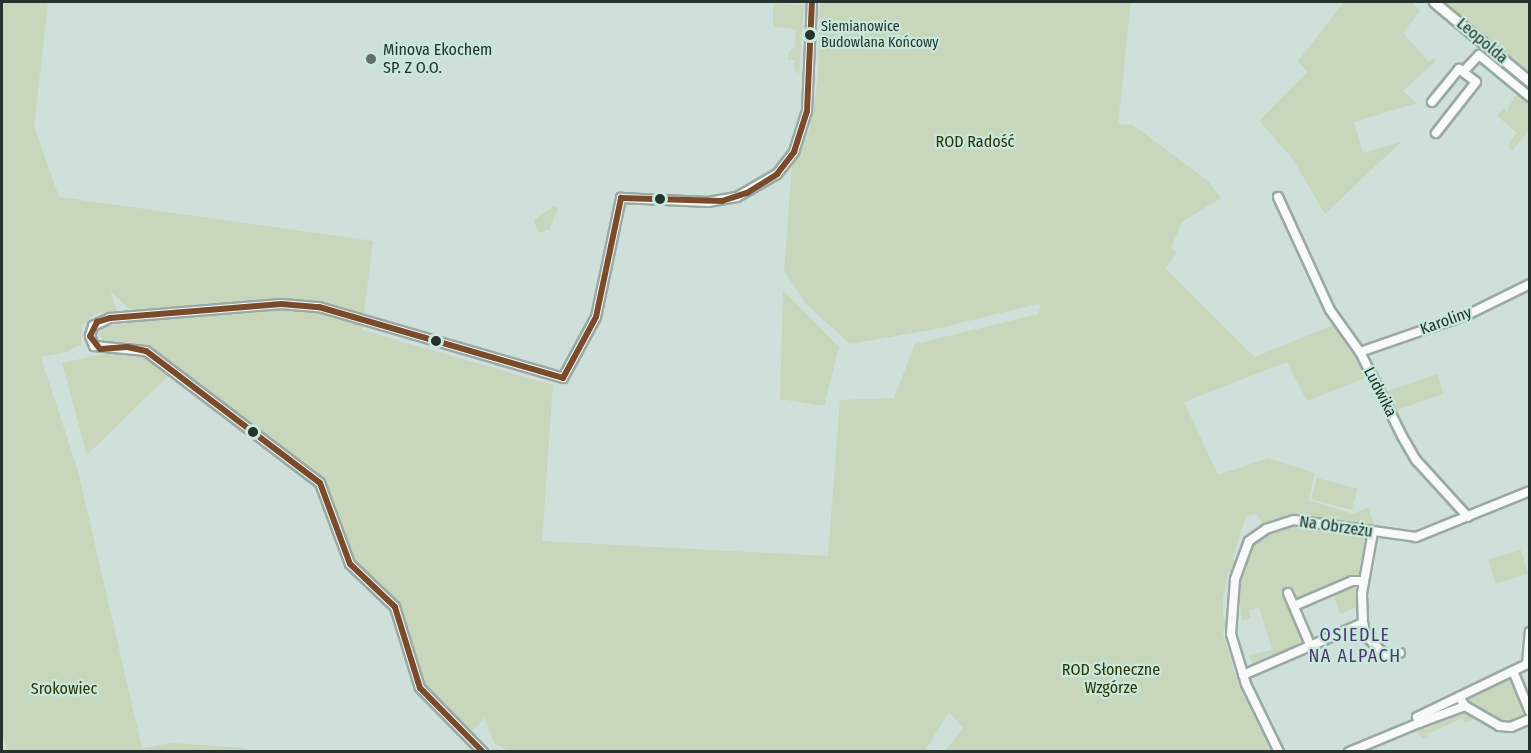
<!DOCTYPE html>
<html>
<head>
<meta charset="utf-8">
<style>
	body { margin:0 }
	#map { position:relative; width:1531px; height:753px; overflow:hidden; background:#cfe0da; font-family:"Fira Sans Condensed",sans-serif }
	div>[style] { position:absolute }
	.green>* { inset:0; background:#c8d6bc; transform-origin:0 0 }
	.roads { filter:drop-shadow(2px 0 #9ba9a4) drop-shadow(-2px 0 #9ba9a4) drop-shadow(0 2px #9ba9a4) drop-shadow(0 -2px #9ba9a4) }
	.minor>* { height:8px; margin:-4px; padding:0 4px; transform-origin:4px; border-radius:4px; background:#f8faf9 }
	.tertiary>* { height:9px; margin:-4.5px; padding:0 4.5px; transform-origin:4.5px; border-radius:4.5px; background:#f8faf9 }
	.bus-1>* { height:6px; margin:-3px; padding:0 3px; transform-origin:3px; border-radius:3px; background:#7a4b2a }
	.dots>* { width:16px; height:16px; translate:-50% -50%; box-sizing:border-box; border:3px solid #c7e8db; border-radius:50% }
	span { translate:-50% -50%; white-space:nowrap; text-align:center; line-height:1.15; -webkit-text-stroke:4.5px #c7e8db; paint-order:stroke }
	.bus-label { font-size:14px; color:#25322d }
	.left { translate:0 -50%; text-align:left }
	.street-label { font-size:16px; color:#25322d }
	.poi-label { font-size:16px; color:#25322d }
	.park-label { font-size:16px; color:#2c3404 }
	.neighbourhood-label { font-size:18px; color:#493672; letter-spacing:1.5px }
	.frame { position:absolute; inset:0; border:3px solid #25322d; pointer-events:none }
</style>
</head>
<body>
<div id="map">
	<div class="green">
		<i style="clip-path:polygon(2px 2px,48px 2px,34px 127px,59px 197px,373px 241px,362px 330px,553px 385px,542px 541px,828px 556px,840px 400px,894px 398px,915px 344px,1038px 314px,1041px 303px,936px 329px,850px 344px,806px 304px,784px 271px,792px 166px,810px 128px,818px 79px,820px 2px,1131px 2px,1118px 124px,1133px 125px,1208px 181px,1221px 198px,1182px 222px,1171px 248px,1177px 253px,1165px 268px,1255px 357px,1333px 325px,1368px 377px,1307px 401px,1287px 362px,1184px 402px,1218px 475px,1268px 458px,1315px 473px,1308px 500px,1354px 514px,1368px 507px,1376px 529px,1293px 515px,1264px 525px,1256px 514px,1246px 516px,1232px 559px,1237px 561px,1234px 573px,1228px 572px,1223px 597px,1223px 617px,1227px 618px,1223px 633px,1238px 684px,1270px 751px,945px 751px,963px 728px,949px 712px,925px 751px,509px 751px,494px 743px,485px 718px,472px 731px,424px 688px,396px 604px,357px 568px,325px 481px,160px 355px,133px 342px,103px 341px,99px 333px,103px 327px,142px 321px,110px 291px,117px 310px,95px 314px,82px 325px,81px 344px,68px 352px,41px 357px,78px 471px,142px 748px,172px 743px,245px 748px,249px 751px,8px 751px,2px 731px)"></i>
		<i style="clip-path:polygon(1344px 2px,1412px 2px,1420px 11px,1403px 33px,1429px 62px,1434px 57px,1437px 60px,1403px 91px,1417px 103px,1354px 122px,1363px 153px,1401px 142px,1325px 214px,1292px 158px,1259px 121px,1307px 72px,1298px 61px)"></i>
		<i style="clip-path:polygon(1443px 2px,1529px 2px,1529px 75px,1491px 40px)"></i>
		<i style="clip-path:polygon(773px 4px,804px 5px,799px 74px,794px 70px,795px 60px,788px 60px,788px 53px,795px 47px,796px 29px,773px 27px)"></i>
		<i style="clip-path:polygon(1515px 96px,1523px 96px,1529px 104px,1529px 130px,1512px 151px,1507px 146px,1517px 133px,1497px 116px,1503px 108px,1510px 114px,1507px 110px)"></i>
		<i style="clip-path:polygon(554px 206px,558px 208px,550px 229px,538px 233px,534px 220px)"></i>
		<i style="clip-path:polygon(783px 290px,839px 347px,824px 406px,780px 399px)"></i>
		<i style="clip-path:polygon(116px 351px,144px 356px,168px 376px,87px 455px,62px 363px)"></i>
		<i style="left:1437px;top:374px;width:21px;height:55px;rotate:71deg"></i>
		<i style="left:1317px;top:478px;width:42px;height:22px;rotate:15deg"></i>
		<i style="clip-path:polygon(1289px 525px,1367px 537px,1363px 569px,1359px 574px,1302px 599px,1293px 596px,1297px 594px,1294px 588px,1281px 593px,1305px 642px,1253px 664px,1249px 655px,1272px 650px,1259px 607px,1249px 611px,1251px 618px,1242px 621px,1238px 589px,1253px 546px,1271px 531px)"></i>
		<i style="left:1521px;top:550px;width:25px;height:34px;rotate:74deg"></i>
		<i style="clip-path:polygon(1348px 586px,1355px 588px,1359px 606px,1340px 614px,1333px 594px)"></i>
		<i style="clip-path:polygon(1509px 677px,1526px 711px,1524px 719px,1507px 724px,1495px 721px,1466px 700px)"></i>
		<i style="clip-path:polygon(1460px 709px,1476px 715px,1475px 719px,1465px 723px,1463px 718px,1427px 734px,1428px 738px,1424px 739px,1415px 731px,1422px 725px,1425px 729px,1461px 714px)"></i>
	</div>
	<div class="roads">
		<div class="minor">
			<i style="left:1464px;top:71px;width:22px;rotate:-47deg"></i>
			<i style="left:1479px;top:55px;width:66px;rotate:39.5deg"></i>
			<i style="left:1432px;top:102px;width:43px;rotate:-50.7deg"></i>
			<i style="left:1459px;top:69px;width:21px;rotate:37deg"></i>
			<i style="left:1476px;top:82px;width:65px;rotate:128.1deg"></i>
			<i style="left:1278px;top:197px;width:124px;rotate:65.3deg"></i>
			<i style="left:1330px;top:310px;width:52px;rotate:54.5deg"></i>
			<i style="left:1360px;top:352px;width:94px;rotate:63.4deg"></i>
			<i style="left:1402px;top:436px;width:28px;rotate:60deg"></i>
			<i style="left:1416px;top:460px;width:77px;rotate:47.6deg"></i>
			<i style="left:1360px;top:352px;width:113px;rotate:-19.1deg"></i>
			<i style="left:1467px;top:315px;width:70px;rotate:-26.2deg"></i>
			<i style="left:1288px;top:593px;width:59px;rotate:66.9deg"></i>
			<i style="left:1294px;top:606px;width:63px;rotate:-23.3deg"></i>
			<i style="left:1352px;top:581px;width:12px"></i>
			<i style="left:1363px;top:623px;width:13px;rotate:77deg"></i>
			<i style="left:1366px;top:636px;width:27px;rotate:45deg"></i>
			<i style="left:1385px;top:655px;width:15px;rotate:-8deg"></i>
			<i style="left:1513px;top:671px;width:44px;rotate:67.5deg"></i>
			<i style="left:1243px;top:675px;width:131px;rotate:-23.4deg"></i>
			<i style="left:1363px;top:623px;width:30px;rotate:-92deg"></i>
			<i style="left:1362px;top:593px;width:62px;rotate:-79.8deg"></i>
			<i style="left:1459px;top:697px;width:11px;rotate:56deg"></i>
			<i style="left:1465px;top:706px;width:39px;rotate:30deg"></i>
			<i style="left:1499px;top:726px;width:12px;rotate:5deg"></i>
			<i style="left:1511px;top:727px;width:21px;rotate:-23deg"></i>
			<i style="left:1419px;top:723px;width:49px;rotate:-20.3deg"></i>
			<i style="left:483px;top:752px;width:90px;rotate:-134.5deg"></i>
			<i style="left:420px;top:688px;width:85px;rotate:-107.2deg"></i>
			<i style="left:395px;top:607px;width:62px;rotate:-136.3deg"></i>
			<i style="left:350px;top:564px;width:86px;rotate:-110.3deg"></i>
			<i style="left:320px;top:483px;width:218px;rotate:-142.8deg"></i>
			<i style="left:146px;top:351px;width:52px;rotate:-174.5deg"></i>
			<i style="left:94px;top:346px;width:11px;rotate:-112deg"></i>
			<i style="left:90px;top:336px;width:10px;rotate:-73deg"></i>
			<i style="left:93px;top:326px;width:19px;rotate:-25deg"></i>
			<i style="left:110px;top:318px;width:172px;rotate:-4.7deg"></i>
			<i style="left:281px;top:304px;width:38px;rotate:5deg"></i>
			<i style="left:319px;top:307px;width:254px;rotate:16.2deg"></i>
			<i style="left:563px;top:378px;width:69px;rotate:-61.6deg"></i>
			<i style="left:596px;top:317px;width:122px;rotate:-78.1deg"></i>
			<i style="left:621px;top:198px;width:87px;rotate:2.6deg"></i>
			<i style="left:708px;top:202px;width:29px;rotate:-10deg"></i>
			<i style="left:737px;top:197px;width:46px;rotate:-29.9deg"></i>
			<i style="left:777px;top:174px;width:28px;rotate:-52deg"></i>
			<i style="left:794px;top:152px;width:43px;rotate:-72.4deg"></i>
			<i style="left:807px;top:111px;width:109px;rotate:-87.4deg"></i>
			<i style="left:1279px;top:752px;width:76px;rotate:-115.9deg"></i>
			<i style="left:1246px;top:684px;width:52px;rotate:-106.7deg"></i>
			<i style="left:1231px;top:634px;width:55px;rotate:-85.8deg"></i>
			<i style="left:1235px;top:579px;width:40px;rotate:-69.8deg"></i>
			<i style="left:1249px;top:541px;width:21px;rotate:-35deg"></i>
			<i style="left:1266px;top:529px;width:29px;rotate:-18deg"></i>
			<i style="left:1294px;top:520px;width:123px;rotate:7.9deg"></i>
			<i style="left:1416px;top:537px;width:123px;rotate:-22deg"></i>
			<i style="left:1349px;top:752px;width:76px;rotate:-22.5deg"></i>
			<i style="left:1419px;top:723px;width:6px;rotate:-108deg"></i>
			<i style="left:1417px;top:717px;width:122px;rotate:-25.7deg"></i>
			<i style="left:1527px;top:664px;width:32px;rotate:-85deg"></i>
		</div>
		<div class="tertiary">
			<i style="left:1434px;top:2px;width:125px;rotate:39.8deg"></i>
		</div>
	</div>
	<div class="bus-1">
		<i style="left:621px;top:198px;width:101px;rotate:1.7deg"></i>
		<i style="left:722px;top:201px;width:26px;rotate:-18deg"></i>
		<i style="left:747px;top:193px;width:36px;rotate:-32deg"></i>
		<i style="left:777px;top:174px;width:28px;rotate:-52deg"></i>
		<i style="left:794px;top:152px;width:43px;rotate:-72.4deg"></i>
		<i style="left:807px;top:111px;width:109px;rotate:-87.4deg"></i>
		<i style="left:563px;top:378px;width:69px;rotate:-61.6deg"></i>
		<i style="left:596px;top:317px;width:122px;rotate:-78.1deg"></i>
		<i style="left:483px;top:752px;width:90px;rotate:-134.5deg"></i>
		<i style="left:420px;top:688px;width:85px;rotate:-107.2deg"></i>
		<i style="left:395px;top:607px;width:62px;rotate:-136.3deg"></i>
		<i style="left:350px;top:564px;width:86px;rotate:-110.3deg"></i>
		<i style="left:320px;top:483px;width:218px;rotate:-142.8deg"></i>
		<i style="left:146px;top:351px;width:19px;rotate:-168deg"></i>
		<i style="left:127px;top:347px;width:27px;rotate:176deg"></i>
		<i style="left:100px;top:349px;width:16px;rotate:-128deg"></i>
		<i style="left:90px;top:336px;width:16px;rotate:-63deg"></i>
		<i style="left:97px;top:322px;width:14px;rotate:-17deg"></i>
		<i style="left:110px;top:318px;width:172px;rotate:-4.7deg"></i>
		<i style="left:281px;top:304px;width:38px;rotate:5deg"></i>
		<i style="left:319px;top:307px;width:254px;rotate:16.2deg"></i>
	</div>
	<div class="dots">
		<i style="left:810px;top:35px;background:#25322d"></i>
		<i style="left:371px;top:59px;background:#606f6a"></i>
		<i style="left:660px;top:199px;background:#25322d"></i>
		<i style="left:436px;top:341px;background:#25322d"></i>
		<i style="left:253px;top:432px;background:#25322d"></i>
	</div>
	<div class="bus-label">
		<span class="left" style="left:821px;top:35px">Siemianowice<br>Budowlana Końcowy</span>
	</div>
	<div class="street-label">
		<span style="left:1482px;top:41px;rotate:40deg">Leopolda</span>
		<span style="left:1446px;top:321px;rotate:-20deg">Karoliny</span>
		<span style="left:1380px;top:392px;rotate:63deg">Ludwika</span>
		<span style="left:1336px;top:527px;rotate:8deg">Na Obrzeżu</span>
	</div>
	<div class="poi-label">
		<span class="left" style="left:383px;top:59px">Minova Ekochem<br>SP. Z O.O.</span>
	</div>
	<div class="park-label">
		<span style="left:975px;top:142px">ROD Radość</span>
		<span style="left:1111px;top:679px">ROD Słoneczne<br>Wzgórze</span>
		<span style="left:64px;top:689px">Srokowiec</span>
	</div>
	<div class="neighbourhood-label">
		<span style="left:1355px;top:646px">OSIEDLE<br>NA ALPACH</span>
	</div>
	<div class="frame"></div>
</div>
</body>
</html>
